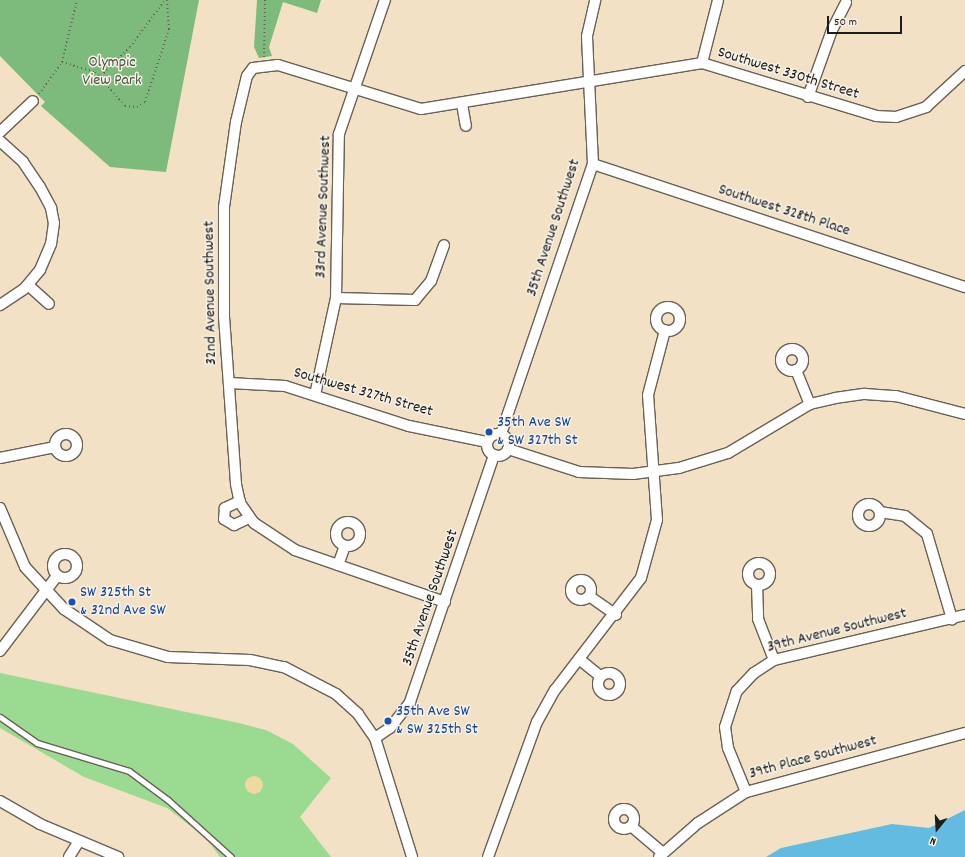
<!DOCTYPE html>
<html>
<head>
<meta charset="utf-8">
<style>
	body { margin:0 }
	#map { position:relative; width:965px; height:857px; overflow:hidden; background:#f2e1c4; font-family:Dekko,sans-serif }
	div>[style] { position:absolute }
	.green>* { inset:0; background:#9bdb91 }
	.forest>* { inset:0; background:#7cbb7b }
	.sand>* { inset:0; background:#eeda9e }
	.round { border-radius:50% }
	.water>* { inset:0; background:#64bbe1 }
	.path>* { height:2px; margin-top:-1px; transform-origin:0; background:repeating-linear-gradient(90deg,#676157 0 1px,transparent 0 4px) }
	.roads { filter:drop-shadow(1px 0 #676157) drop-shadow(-1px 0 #676157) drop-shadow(0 1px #676157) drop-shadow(0 -1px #676157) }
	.service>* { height:5px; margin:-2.5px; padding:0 2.5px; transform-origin:2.5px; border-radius:2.5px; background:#fff }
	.minor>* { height:10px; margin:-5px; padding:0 5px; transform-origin:5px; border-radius:5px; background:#fff }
	.minor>.ring { margin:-5px; padding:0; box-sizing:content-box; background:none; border:10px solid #fff; border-radius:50% }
	.dots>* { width:11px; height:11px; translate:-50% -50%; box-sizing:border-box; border:2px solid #f7f3e8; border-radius:50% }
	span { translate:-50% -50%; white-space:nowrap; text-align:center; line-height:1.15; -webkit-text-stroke:3px #f7f3e8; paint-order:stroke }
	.park-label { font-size:16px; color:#42553f }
	.street-label { font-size:16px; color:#1c1c1c }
	.transit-label { font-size:16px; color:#164399 }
	.left { translate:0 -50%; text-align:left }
	.north { position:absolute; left:917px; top:809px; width:40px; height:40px; -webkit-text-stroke:3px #f7f3e8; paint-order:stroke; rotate:198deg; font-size:11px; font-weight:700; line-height:16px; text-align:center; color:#1c1c1c }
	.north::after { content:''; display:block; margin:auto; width:14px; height:18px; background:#1c1c1c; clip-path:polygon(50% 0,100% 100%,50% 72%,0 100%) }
	.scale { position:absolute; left:827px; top:16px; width:75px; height:18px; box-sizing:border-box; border:2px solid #1c1c1c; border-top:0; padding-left:5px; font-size:12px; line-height:14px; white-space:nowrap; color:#1c1c1c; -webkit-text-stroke:3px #f7f3e8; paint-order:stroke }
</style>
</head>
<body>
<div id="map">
	<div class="green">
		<i style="clip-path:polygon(0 673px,239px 723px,266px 730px,293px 744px,331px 778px,300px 817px,331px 857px,220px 857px,206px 838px,167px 808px,84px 777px,0 728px)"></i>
	</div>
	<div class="forest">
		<i style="clip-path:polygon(0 0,199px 0,166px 172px,110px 167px,41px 106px,45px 102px,0 56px)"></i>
		<i style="clip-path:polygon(257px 0,321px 0,317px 13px,283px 2px,269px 47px,272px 56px,259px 58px,254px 47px)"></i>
	</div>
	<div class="sand">
		<i class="round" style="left:245px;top:776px;width:18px;height:18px"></i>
	</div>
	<div class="water">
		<i style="clip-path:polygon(965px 810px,965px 857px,766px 857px,781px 848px,892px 824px,929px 828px)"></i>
	</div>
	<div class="path">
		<i style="left:264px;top:57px;width:57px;rotate:-89deg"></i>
		<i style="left:62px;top:62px;width:34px;rotate:17deg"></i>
		<i style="left:95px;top:72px;width:45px;rotate:48.6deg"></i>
		<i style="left:125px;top:106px;width:12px;rotate:5deg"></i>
		<i style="left:137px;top:107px;width:9px;rotate:-32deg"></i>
		<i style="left:145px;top:102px;width:77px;rotate:-71.8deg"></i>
		<i style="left:169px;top:29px;width:29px;rotate:-94deg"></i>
		<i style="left:101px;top:76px;width:41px;rotate:-45deg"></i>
		<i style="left:130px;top:47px;width:59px;rotate:-53.3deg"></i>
		<i style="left:39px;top:94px;width:39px;rotate:-54deg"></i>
		<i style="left:62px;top:62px;width:64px;rotate:-76.4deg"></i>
	</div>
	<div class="roads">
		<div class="service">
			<i style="left:0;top:717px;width:45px;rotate:35.1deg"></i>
			<i style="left:37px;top:743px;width:96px;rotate:16.9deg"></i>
			<i style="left:129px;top:771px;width:49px;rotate:36.6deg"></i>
			<i style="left:168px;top:800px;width:85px;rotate:42.1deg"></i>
		</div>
		<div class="minor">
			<i style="left:702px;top:63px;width:65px;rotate:-75.7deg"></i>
			<i style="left:808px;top:97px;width:71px;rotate:-70.3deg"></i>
			<i style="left:832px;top:30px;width:31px;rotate:-63deg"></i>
			<i style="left:462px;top:104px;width:22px;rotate:80deg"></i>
			<i style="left:0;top:132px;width:45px;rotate:-43.2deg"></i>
			<i style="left:0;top:141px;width:31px;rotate:42deg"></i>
			<i style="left:23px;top:162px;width:30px;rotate:56deg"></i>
			<i style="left:40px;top:187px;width:24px;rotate:62deg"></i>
			<i style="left:51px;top:208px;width:15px;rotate:79deg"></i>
			<i style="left:54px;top:223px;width:21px;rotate:98deg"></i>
			<i style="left:51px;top:244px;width:28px;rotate:113deg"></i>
			<i style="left:40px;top:270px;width:25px;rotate:130deg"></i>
			<i style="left:24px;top:289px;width:29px;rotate:146deg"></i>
			<i style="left:593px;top:164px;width:392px;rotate:18.3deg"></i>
			<i style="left:28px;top:285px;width:28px;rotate:42deg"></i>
			<i style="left:336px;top:298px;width:79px;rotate:1.5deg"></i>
			<i style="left:415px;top:300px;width:25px;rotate:-50deg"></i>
			<i style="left:431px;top:281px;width:38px;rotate:-70deg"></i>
			<i class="ring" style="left:656px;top:307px;width:14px;height:14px"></i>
			<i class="ring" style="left:781px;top:349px;width:12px;height:12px"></i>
			<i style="left:796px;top:370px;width:37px;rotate:68deg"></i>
			<i style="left:229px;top:383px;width:56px;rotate:3.1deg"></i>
			<i style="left:285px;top:386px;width:130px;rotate:17.9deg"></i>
			<i style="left:409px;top:426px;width:80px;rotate:11.6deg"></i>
			<i style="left:315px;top:395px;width:99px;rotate:-77.8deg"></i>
			<i style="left:336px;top:298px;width:164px;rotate:-89deg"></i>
			<i style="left:339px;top:134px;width:142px;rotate:-71.1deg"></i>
			<i class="ring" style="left:55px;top:434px;width:12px;height:12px"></i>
			<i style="left:501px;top:434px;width:285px;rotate:-71.2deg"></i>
			<i style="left:593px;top:164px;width:128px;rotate:-92.7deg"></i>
			<i style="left:587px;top:36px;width:37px;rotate:-77deg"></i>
			<i class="ring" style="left:487px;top:434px;width:12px;height:12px"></i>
			<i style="left:508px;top:449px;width:75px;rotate:17.9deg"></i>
			<i style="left:579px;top:472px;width:54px;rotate:2.1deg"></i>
			<i style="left:633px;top:474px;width:46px;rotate:-7.4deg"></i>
			<i style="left:679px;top:468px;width:51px;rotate:-17deg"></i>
			<i style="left:728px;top:453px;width:96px;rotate:-30.9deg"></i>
			<i style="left:810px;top:404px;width:26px;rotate:-13deg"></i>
			<i style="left:835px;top:398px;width:30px;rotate:-8deg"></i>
			<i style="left:865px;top:394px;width:31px;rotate:4deg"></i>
			<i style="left:896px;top:396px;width:71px;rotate:14.6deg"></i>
			<i style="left:0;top:458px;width:56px;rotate:-11.3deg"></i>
			<i style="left:240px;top:501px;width:17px;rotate:155deg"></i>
			<i style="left:225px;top:508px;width:11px;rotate:95deg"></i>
			<i style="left:224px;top:519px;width:12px;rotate:31deg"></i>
			<i style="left:234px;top:525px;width:17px;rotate:-25deg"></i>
			<i class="ring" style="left:858px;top:504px;width:12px;height:12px"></i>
			<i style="left:0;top:508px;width:64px;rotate:67deg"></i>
			<i style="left:25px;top:567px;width:57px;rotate:47.1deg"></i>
			<i style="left:64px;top:609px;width:55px;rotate:34deg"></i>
			<i style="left:110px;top:640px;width:60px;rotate:16.3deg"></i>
			<i style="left:168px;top:657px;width:82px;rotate:2.1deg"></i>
			<i style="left:250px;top:660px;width:35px;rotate:12deg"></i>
			<i style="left:284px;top:667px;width:59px;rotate:27.4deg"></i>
			<i style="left:336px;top:694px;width:30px;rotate:42deg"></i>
			<i style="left:358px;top:714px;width:29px;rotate:55deg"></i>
			<i style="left:375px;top:738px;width:125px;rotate:72.7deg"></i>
			<i style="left:880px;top:512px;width:25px;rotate:9deg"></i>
			<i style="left:905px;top:516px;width:28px;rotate:39deg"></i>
			<i style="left:927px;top:534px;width:89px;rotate:73.6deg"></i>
			<i class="ring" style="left:336px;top:522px;width:14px;height:14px"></i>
			<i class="ring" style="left:53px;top:554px;width:14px;height:14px"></i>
			<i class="ring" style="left:748px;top:563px;width:12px;height:12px"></i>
			<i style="left:338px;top:565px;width:20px;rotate:-70deg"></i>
			<i class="ring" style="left:571px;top:580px;width:10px;height:10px"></i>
			<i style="left:757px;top:585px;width:34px;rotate:88deg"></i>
			<i style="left:758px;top:619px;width:44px;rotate:68.7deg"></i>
			<i style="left:589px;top:596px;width:33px;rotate:35deg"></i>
			<i style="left:445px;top:602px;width:159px;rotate:-160.9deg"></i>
			<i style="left:295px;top:550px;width:49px;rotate:-146.6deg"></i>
			<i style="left:254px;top:523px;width:24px;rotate:-125deg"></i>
			<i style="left:240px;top:503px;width:19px;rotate:-102deg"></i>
			<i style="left:236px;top:484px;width:169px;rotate:-94.1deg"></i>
			<i style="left:224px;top:315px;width:108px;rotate:-90deg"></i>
			<i style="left:224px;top:207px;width:86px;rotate:-82deg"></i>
			<i style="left:236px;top:122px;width:47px;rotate:-76.6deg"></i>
			<i style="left:247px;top:76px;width:10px;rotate:-53deg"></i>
			<i style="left:253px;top:68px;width:25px;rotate:-7deg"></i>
			<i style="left:278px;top:65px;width:150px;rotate:17.1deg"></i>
			<i style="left:421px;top:109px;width:285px;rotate:-9.3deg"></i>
			<i style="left:702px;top:63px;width:182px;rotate:16.9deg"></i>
			<i style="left:876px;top:116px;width:20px;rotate:3deg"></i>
			<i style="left:896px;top:117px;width:32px;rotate:-18deg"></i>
			<i style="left:926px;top:107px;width:53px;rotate:-42.7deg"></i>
			<i style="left:0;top:651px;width:94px;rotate:-52.8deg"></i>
			<i style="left:579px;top:659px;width:28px;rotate:39deg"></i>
			<i class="ring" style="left:598px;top:673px;width:12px;height:12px"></i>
			<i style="left:375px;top:738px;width:18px;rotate:-34deg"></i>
			<i style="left:390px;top:728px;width:33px;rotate:-52deg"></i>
			<i style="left:410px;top:702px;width:261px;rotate:-71.2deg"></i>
			<i style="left:746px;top:792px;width:48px;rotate:-112.2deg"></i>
			<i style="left:728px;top:748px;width:21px;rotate:-98deg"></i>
			<i style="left:725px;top:727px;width:38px;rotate:-72deg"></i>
			<i style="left:737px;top:691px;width:25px;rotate:-47deg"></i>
			<i style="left:754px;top:673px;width:24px;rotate:-33deg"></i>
			<i style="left:774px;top:660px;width:196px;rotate:-13.3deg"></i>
			<i style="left:0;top:801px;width:46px;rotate:29.9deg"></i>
			<i style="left:40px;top:824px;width:85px;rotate:22.9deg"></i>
			<i class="ring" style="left:614px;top:809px;width:10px;height:10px"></i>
			<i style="left:631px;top:826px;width:42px;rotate:40.2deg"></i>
			<i style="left:69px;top:857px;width:19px;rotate:-58deg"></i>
			<i style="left:488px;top:857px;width:144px;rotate:-70.1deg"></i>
			<i style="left:537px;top:722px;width:37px;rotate:-61deg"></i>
			<i style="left:555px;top:690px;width:141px;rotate:-52.5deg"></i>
			<i style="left:641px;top:578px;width:60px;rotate:-74.6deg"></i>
			<i style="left:657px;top:520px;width:125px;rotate:-94.1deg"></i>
			<i style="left:648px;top:395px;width:67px;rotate:-75.3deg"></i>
			<i style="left:659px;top:857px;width:52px;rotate:-41.1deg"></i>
			<i style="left:698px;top:823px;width:57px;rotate:-32.9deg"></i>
			<i style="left:746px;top:792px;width:227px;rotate:-15.1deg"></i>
		</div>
	</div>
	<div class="dots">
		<i style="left:489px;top:432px;background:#1a4fb4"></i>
		<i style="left:72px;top:602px;background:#1a4fb4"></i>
		<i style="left:388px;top:721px;background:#1a4fb4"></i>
	</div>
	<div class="park-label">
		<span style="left:112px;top:72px">Olympic<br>View Park</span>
	</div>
	<div class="street-label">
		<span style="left:788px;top:74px;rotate:17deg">Southwest 330th Street</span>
		<span style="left:324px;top:207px;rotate:-88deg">33rd Avenue Southwest</span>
		<span style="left:784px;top:211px;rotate:18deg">Southwest 328th Place</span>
		<span style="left:554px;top:228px;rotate:-72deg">35th Avenue Southwest</span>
		<span style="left:211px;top:293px;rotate:-91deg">32nd Avenue Southwest</span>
		<span style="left:363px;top:393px;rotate:16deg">Southwest 327th Street</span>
		<span style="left:431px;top:598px;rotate:-71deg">35th Avenue Southwest</span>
		<span style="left:837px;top:631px;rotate:-14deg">39th Avenue Southwest</span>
		<span style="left:813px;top:758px;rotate:-15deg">39th Place Southwest</span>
	</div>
	<div class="transit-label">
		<span class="left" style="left:497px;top:432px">35th Ave SW<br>&amp; SW 327th St</span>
		<span class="left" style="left:80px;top:602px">SW 325th St<br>&amp; 32nd Ave SW</span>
		<span class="left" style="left:396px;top:721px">35th Ave SW<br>&amp; SW 325th St</span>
	</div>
	<div class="north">N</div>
	<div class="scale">50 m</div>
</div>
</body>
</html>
